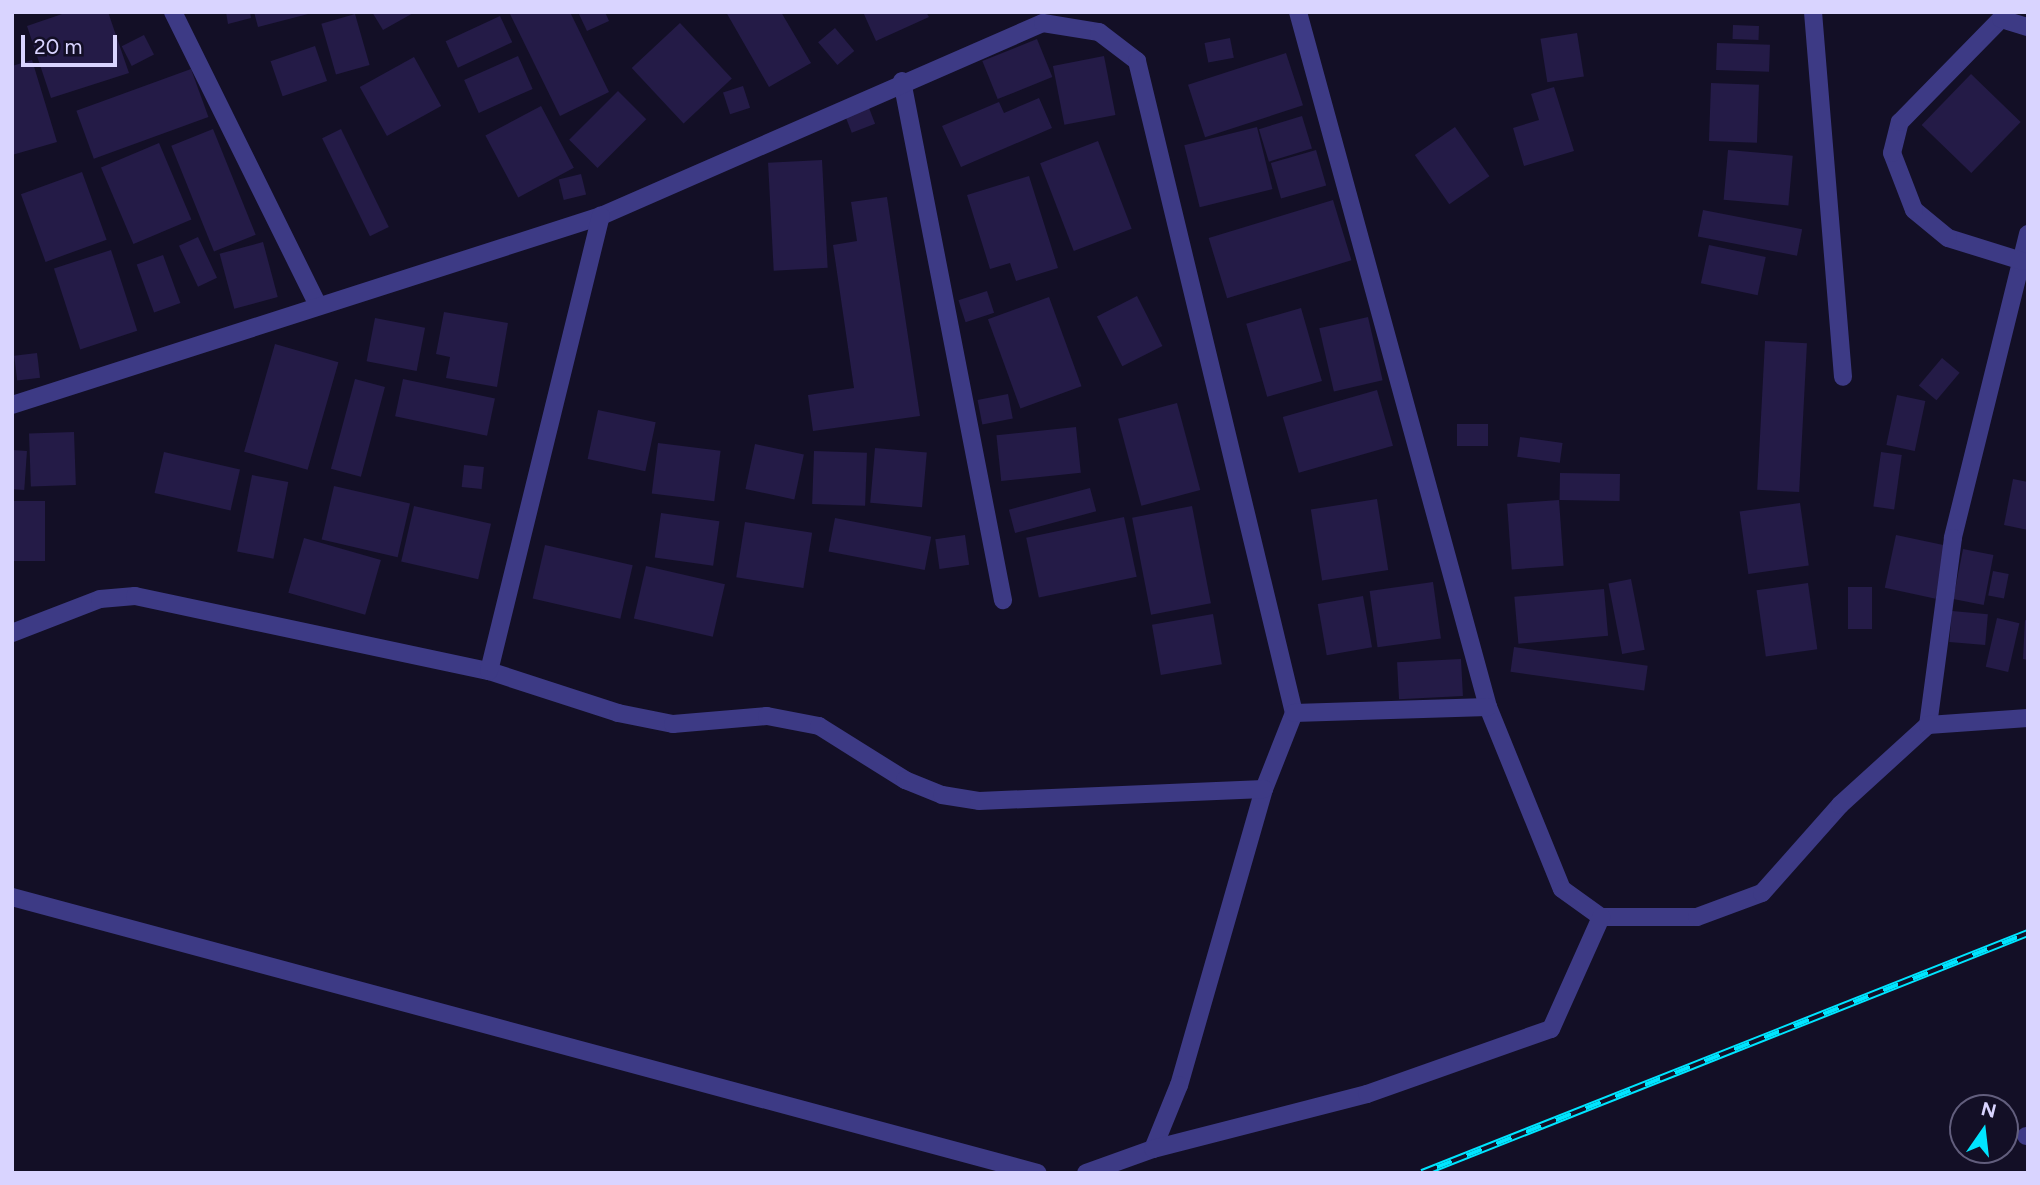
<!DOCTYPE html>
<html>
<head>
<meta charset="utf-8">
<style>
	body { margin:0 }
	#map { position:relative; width:2040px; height:1185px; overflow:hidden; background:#130f26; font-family:Figtree,sans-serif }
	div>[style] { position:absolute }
	.building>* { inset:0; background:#241b47; transform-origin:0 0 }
	.minor>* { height:18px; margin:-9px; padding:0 9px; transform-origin:9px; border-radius:9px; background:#3d3a85 }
	.rail>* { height:8px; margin-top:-4px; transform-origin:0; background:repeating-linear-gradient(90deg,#130f26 0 16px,#00e5ff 0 32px); box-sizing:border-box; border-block:2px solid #00e5ff }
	span { translate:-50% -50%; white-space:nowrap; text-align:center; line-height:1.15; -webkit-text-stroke:6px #130f26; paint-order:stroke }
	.frame { position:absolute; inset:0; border:14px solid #d9d4ff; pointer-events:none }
	.north { position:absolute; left:1949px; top:1094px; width:70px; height:70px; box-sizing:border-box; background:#130f26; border:2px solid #625e7d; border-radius:50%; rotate:14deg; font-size:19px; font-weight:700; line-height:28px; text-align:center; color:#d9d4ff }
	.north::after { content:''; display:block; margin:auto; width:24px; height:32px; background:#00e5ff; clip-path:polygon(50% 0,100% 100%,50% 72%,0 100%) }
	.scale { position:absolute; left:21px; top:35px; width:96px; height:32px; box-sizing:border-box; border:4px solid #d9d4ff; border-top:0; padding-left:9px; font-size:21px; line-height:24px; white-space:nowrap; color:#d9d4ff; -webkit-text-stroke:5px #130f26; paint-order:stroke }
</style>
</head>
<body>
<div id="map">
	<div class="building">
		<i style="clip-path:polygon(68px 12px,108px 12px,129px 73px,51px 98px,27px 26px)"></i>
		<i style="clip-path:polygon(226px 12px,250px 12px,251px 18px,228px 24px)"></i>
		<i style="clip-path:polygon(254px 12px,312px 12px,312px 13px,258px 27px)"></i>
		<i style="clip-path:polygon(372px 12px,415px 12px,383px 30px)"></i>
		<i style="clip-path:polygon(509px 12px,570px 12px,609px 92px,560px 116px)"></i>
		<i style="clip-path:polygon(578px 12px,605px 12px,609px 21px,587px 31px)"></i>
		<i style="clip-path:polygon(726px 12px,781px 12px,811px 63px,769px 87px)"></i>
		<i style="clip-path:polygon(863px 12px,926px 12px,929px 17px,876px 41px)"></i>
		<i style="left:355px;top:14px;width:53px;height:35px;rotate:74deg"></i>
		<i style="left:500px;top:16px;width:29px;height:60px;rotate:65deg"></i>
		<i style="left:680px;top:23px;width:76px;height:66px;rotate:47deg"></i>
		<i style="left:1733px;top:25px;width:26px;height:14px;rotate:2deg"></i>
		<i style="left:835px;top:28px;width:30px;height:22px;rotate:50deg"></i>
		<i style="left:1577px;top:33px;width:44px;height:37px;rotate:81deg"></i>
		<i style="left:144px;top:35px;width:22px;height:25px;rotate:63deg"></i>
		<i style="left:1230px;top:38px;width:20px;height:26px;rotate:79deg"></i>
		<i style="left:1037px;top:39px;width:41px;height:59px;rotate:68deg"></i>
		<i style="left:1717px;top:43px;width:53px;height:27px;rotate:2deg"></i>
		<i style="left:315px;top:46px;width:37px;height:47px;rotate:71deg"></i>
		<i style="left:1286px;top:53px;width:55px;height:103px;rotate:72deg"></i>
		<i style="left:518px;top:56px;width:36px;height:59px;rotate:66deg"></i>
		<i style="left:1104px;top:56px;width:60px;height:52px;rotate:79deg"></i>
		<i style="left:414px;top:57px;width:56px;height:62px;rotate:61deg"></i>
		<i style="clip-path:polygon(32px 60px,57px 142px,12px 155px,12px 66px)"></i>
		<i style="left:191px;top:69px;width:51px;height:122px;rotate:70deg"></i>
		<i style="left:1971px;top:74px;width:69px;height:71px;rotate:44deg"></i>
		<i style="left:1711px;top:83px;width:48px;height:58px;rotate:2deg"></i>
		<i style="left:743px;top:86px;width:23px;height:21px;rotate:72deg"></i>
		<i style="clip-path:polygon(1554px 87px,1574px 151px,1524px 166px,1513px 128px,1539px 120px,1531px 94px)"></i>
		<i style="left:618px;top:91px;width:40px;height:69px;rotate:45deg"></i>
		<i style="clip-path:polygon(1039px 98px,1052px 128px,961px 167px,942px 126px,999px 102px,1004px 113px)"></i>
		<i style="left:541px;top:106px;width:70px;height:63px;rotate:62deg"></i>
		<i style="left:869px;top:108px;width:17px;height:25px;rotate:69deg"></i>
		<i style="left:1302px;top:116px;width:34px;height:45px;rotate:73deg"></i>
		<i style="left:1257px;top:127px;width:64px;height:75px;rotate:76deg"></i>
		<i style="left:1455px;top:127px;width:60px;height:49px;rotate:55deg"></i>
		<i style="left:213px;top:129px;width:114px;height:45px;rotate:68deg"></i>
		<i style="left:341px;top:129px;width:109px;height:21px;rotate:64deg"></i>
		<i style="left:1098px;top:141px;width:94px;height:62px;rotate:69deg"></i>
		<i style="left:159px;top:143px;width:83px;height:63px;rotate:67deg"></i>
		<i style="left:1316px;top:150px;width:37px;height:47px;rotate:74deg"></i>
		<i style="left:1728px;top:150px;width:65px;height:50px;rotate:5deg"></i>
		<i style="left:822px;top:160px;width:108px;height:54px;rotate:87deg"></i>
		<i style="left:82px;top:172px;width:72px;height:65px;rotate:70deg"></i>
		<i style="left:581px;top:174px;width:21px;height:23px;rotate:76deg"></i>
		<i style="clip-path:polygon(1029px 176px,1058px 268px,1016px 281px,1010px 263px,990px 269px,967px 195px)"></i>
		<i style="clip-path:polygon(887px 197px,920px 416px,813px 431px,808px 395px,854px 388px,833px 245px,857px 241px,851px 202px)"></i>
		<i style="left:1333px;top:200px;width:63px;height:130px;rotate:73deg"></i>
		<i style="left:1703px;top:210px;width:101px;height:27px;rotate:11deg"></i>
		<i style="left:198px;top:237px;width:45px;height:21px;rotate:65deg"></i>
		<i style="left:263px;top:242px;width:57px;height:45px;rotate:75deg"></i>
		<i style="left:1709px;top:245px;width:58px;height:39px;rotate:12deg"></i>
		<i style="left:111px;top:250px;width:85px;height:60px;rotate:72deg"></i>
		<i style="left:163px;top:255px;width:51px;height:28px;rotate:70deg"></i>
		<i style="left:987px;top:291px;width:23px;height:30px;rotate:72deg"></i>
		<i style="left:1137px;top:296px;width:56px;height:45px;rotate:63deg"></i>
		<i style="left:1049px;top:297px;width:95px;height:65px;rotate:70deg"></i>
		<i style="left:1301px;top:308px;width:76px;height:57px;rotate:74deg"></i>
		<i style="clip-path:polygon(444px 312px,508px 323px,497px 387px,446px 378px,450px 357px,436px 354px)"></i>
		<i style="left:1368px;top:317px;width:65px;height:50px;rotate:77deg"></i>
		<i style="left:375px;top:318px;width:51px;height:44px;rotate:11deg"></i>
		<i style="left:1765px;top:341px;width:42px;height:149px;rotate:3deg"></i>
		<i style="left:275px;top:344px;width:66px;height:112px;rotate:16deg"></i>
		<i style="left:37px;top:353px;width:25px;height:23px;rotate:83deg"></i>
		<i style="left:1942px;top:358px;width:23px;height:36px;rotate:40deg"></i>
		<i style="left:355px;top:379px;width:31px;height:93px;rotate:15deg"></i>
		<i style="left:403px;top:379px;width:94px;height:38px;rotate:12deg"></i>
		<i style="left:1377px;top:390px;width:58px;height:98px;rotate:74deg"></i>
		<i style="left:1008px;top:394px;width:25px;height:31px;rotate:79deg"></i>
		<i style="left:1897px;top:395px;width:29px;height:51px;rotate:12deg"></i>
		<i style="left:1177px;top:403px;width:90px;height:61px;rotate:75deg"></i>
		<i style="left:598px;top:410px;width:59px;height:50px;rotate:12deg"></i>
		<i style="left:1457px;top:424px;width:31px;height:22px"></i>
		<i style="left:1076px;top:427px;width:46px;height:80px;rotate:84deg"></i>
		<i style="left:74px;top:432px;width:53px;height:45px;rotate:88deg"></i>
		<i style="left:1520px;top:437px;width:43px;height:20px;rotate:8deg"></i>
		<i style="left:658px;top:443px;width:63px;height:51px;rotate:7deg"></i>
		<i style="left:755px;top:444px;width:50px;height:46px;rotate:12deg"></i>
		<i style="left:875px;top:448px;width:52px;height:55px;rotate:5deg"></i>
		<i style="left:12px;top:450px;width:15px;height:39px;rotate:4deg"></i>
		<i style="left:814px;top:451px;width:53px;height:53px;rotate:2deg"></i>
		<i style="left:164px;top:452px;width:78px;height:42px;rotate:13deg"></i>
		<i style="left:1881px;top:452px;width:21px;height:55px;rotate:8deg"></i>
		<i style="left:464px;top:465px;width:20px;height:22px;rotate:6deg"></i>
		<i style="left:1560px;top:473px;width:60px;height:27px;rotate:1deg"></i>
		<i style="left:252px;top:475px;width:37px;height:78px;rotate:11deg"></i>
		<i style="clip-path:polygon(2013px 479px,2028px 482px,2028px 530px,2004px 525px)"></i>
		<i style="left:334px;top:486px;width:78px;height:55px;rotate:13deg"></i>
		<i style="left:1090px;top:488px;width:24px;height:84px;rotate:75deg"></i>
		<i style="left:1377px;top:499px;width:72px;height:67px;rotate:81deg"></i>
		<i style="left:1559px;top:500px;width:66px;height:52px;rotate:86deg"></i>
		<i style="left:12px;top:501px;width:33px;height:60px"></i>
		<i style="left:1800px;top:503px;width:63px;height:61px;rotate:82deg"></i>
		<i style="left:414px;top:506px;width:79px;height:57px;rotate:13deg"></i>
		<i style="left:1192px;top:506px;width:99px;height:61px;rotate:79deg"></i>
		<i style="left:661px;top:513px;width:59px;height:45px;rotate:8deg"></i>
		<i style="left:1124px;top:517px;width:61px;height:100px;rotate:78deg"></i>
		<i style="left:835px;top:518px;width:98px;height:34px;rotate:11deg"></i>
		<i style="left:745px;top:522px;width:68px;height:56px;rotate:9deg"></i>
		<i style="left:965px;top:535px;width:30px;height:30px;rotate:82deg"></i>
		<i style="left:1896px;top:535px;width:52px;height:54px;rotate:12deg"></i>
		<i style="left:304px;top:538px;width:80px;height:57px;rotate:16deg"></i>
		<i style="left:545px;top:545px;width:90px;height:55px;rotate:13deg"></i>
		<i style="left:1963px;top:549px;width:31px;height:51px;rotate:11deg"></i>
		<i style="left:646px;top:566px;width:81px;height:54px;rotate:13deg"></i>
		<i style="left:1993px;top:571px;width:16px;height:25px;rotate:11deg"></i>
		<i style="left:1631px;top:579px;width:72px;height:23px;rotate:79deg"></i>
		<i style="left:1433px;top:582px;width:57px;height:64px;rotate:82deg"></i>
		<i style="left:1808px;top:583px;width:67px;height:52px;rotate:82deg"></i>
		<i style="left:1848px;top:587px;width:24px;height:42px"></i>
		<i style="left:1604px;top:589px;width:47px;height:90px;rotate:85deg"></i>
		<i style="left:1363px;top:596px;width:52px;height:46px;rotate:80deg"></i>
		<i style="left:1952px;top:611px;width:36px;height:31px;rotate:5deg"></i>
		<i style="left:1213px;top:614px;width:51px;height:62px;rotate:80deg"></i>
		<i style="left:1997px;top:618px;width:23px;height:50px;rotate:13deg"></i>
		<i style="clip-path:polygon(2025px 620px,2028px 621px,2028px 660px,2023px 659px)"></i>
		<i style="left:1514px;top:647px;width:135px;height:25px;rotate:8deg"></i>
		<i style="left:1461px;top:659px;width:37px;height:64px;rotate:87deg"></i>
	</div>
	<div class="minor">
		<i style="left:173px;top:12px;width:326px;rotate:63.7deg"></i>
		<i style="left:1298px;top:12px;width:721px;rotate:74.71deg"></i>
		<i style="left:1488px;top:707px;width:196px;rotate:67.9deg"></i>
		<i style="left:1562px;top:889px;width:48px;rotate:35.7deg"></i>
		<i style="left:1601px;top:917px;width:96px"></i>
		<i style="left:1697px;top:917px;width:69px;rotate:-20.3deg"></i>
		<i style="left:1762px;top:893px;width:118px;rotate:-48.4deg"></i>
		<i style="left:1840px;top:805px;width:119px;rotate:-42.3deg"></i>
		<i style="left:1813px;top:12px;width:366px;rotate:85.3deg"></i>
		<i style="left:902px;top:81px;width:529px;rotate:78.99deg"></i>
		<i style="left:2028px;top:234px;width:313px;rotate:103.9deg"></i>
		<i style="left:1953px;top:538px;width:189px;rotate:97.6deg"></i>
		<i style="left:1928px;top:725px;width:100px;rotate:-4deg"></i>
		<i style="left:2022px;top:261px;width:77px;rotate:-162.7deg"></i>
		<i style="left:1948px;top:238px;width:44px;rotate:-140.5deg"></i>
		<i style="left:1914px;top:210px;width:61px;rotate:-111.1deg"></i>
		<i style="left:1892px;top:153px;width:32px;rotate:-76deg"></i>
		<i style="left:1900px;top:122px;width:144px;rotate:-45.6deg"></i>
		<i style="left:2001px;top:19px;width:28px;rotate:17deg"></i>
		<i style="left:12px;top:405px;width:619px;rotate:-17.79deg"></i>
		<i style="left:601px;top:216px;width:482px;rotate:-23.6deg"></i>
		<i style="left:1043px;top:23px;width:57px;rotate:9.1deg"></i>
		<i style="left:1099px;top:32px;width:48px;rotate:37.3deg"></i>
		<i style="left:1137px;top:61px;width:671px;rotate:76.46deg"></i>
		<i style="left:1294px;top:713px;width:82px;rotate:111.5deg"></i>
		<i style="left:1264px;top:789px;width:308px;rotate:106deg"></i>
		<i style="left:1179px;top:1085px;width:69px;rotate:112.1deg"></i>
		<i style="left:12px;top:633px;width:94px;rotate:-21.1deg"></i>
		<i style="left:100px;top:599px;width:35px;rotate:-5deg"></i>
		<i style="left:135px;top:596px;width:362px;rotate:12deg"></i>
		<i style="left:489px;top:671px;width:136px;rotate:18deg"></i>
		<i style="left:618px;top:713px;width:56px;rotate:11.3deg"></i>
		<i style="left:673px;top:724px;width:94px;rotate:-4.9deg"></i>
		<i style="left:767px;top:716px;width:53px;rotate:10.9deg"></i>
		<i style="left:819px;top:726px;width:102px;rotate:32.1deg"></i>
		<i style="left:905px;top:780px;width:40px;rotate:22deg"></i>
		<i style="left:942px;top:795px;width:37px;rotate:9deg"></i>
		<i style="left:979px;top:801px;width:285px;rotate:-2.4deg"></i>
		<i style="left:489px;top:671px;width:469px;rotate:-76.2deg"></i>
		<i style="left:1294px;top:713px;width:194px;rotate:-1.8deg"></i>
		<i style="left:12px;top:897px;width:1062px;rotate:15.06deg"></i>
		<i style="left:2026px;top:1136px;width:2px"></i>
		<i style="left:1086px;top:1173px;width:71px;rotate:-19.7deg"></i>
		<i style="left:1153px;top:1149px;width:221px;rotate:-14.4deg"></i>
		<i style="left:1367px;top:1094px;width:195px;rotate:-19.5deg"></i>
		<i style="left:1551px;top:1029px;width:123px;rotate:-65.9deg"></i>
	</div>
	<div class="rail">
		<i style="left:1422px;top:1173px;width:652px;rotate:-21.61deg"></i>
	</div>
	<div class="frame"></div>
	<div class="north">N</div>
	<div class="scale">20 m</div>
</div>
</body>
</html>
